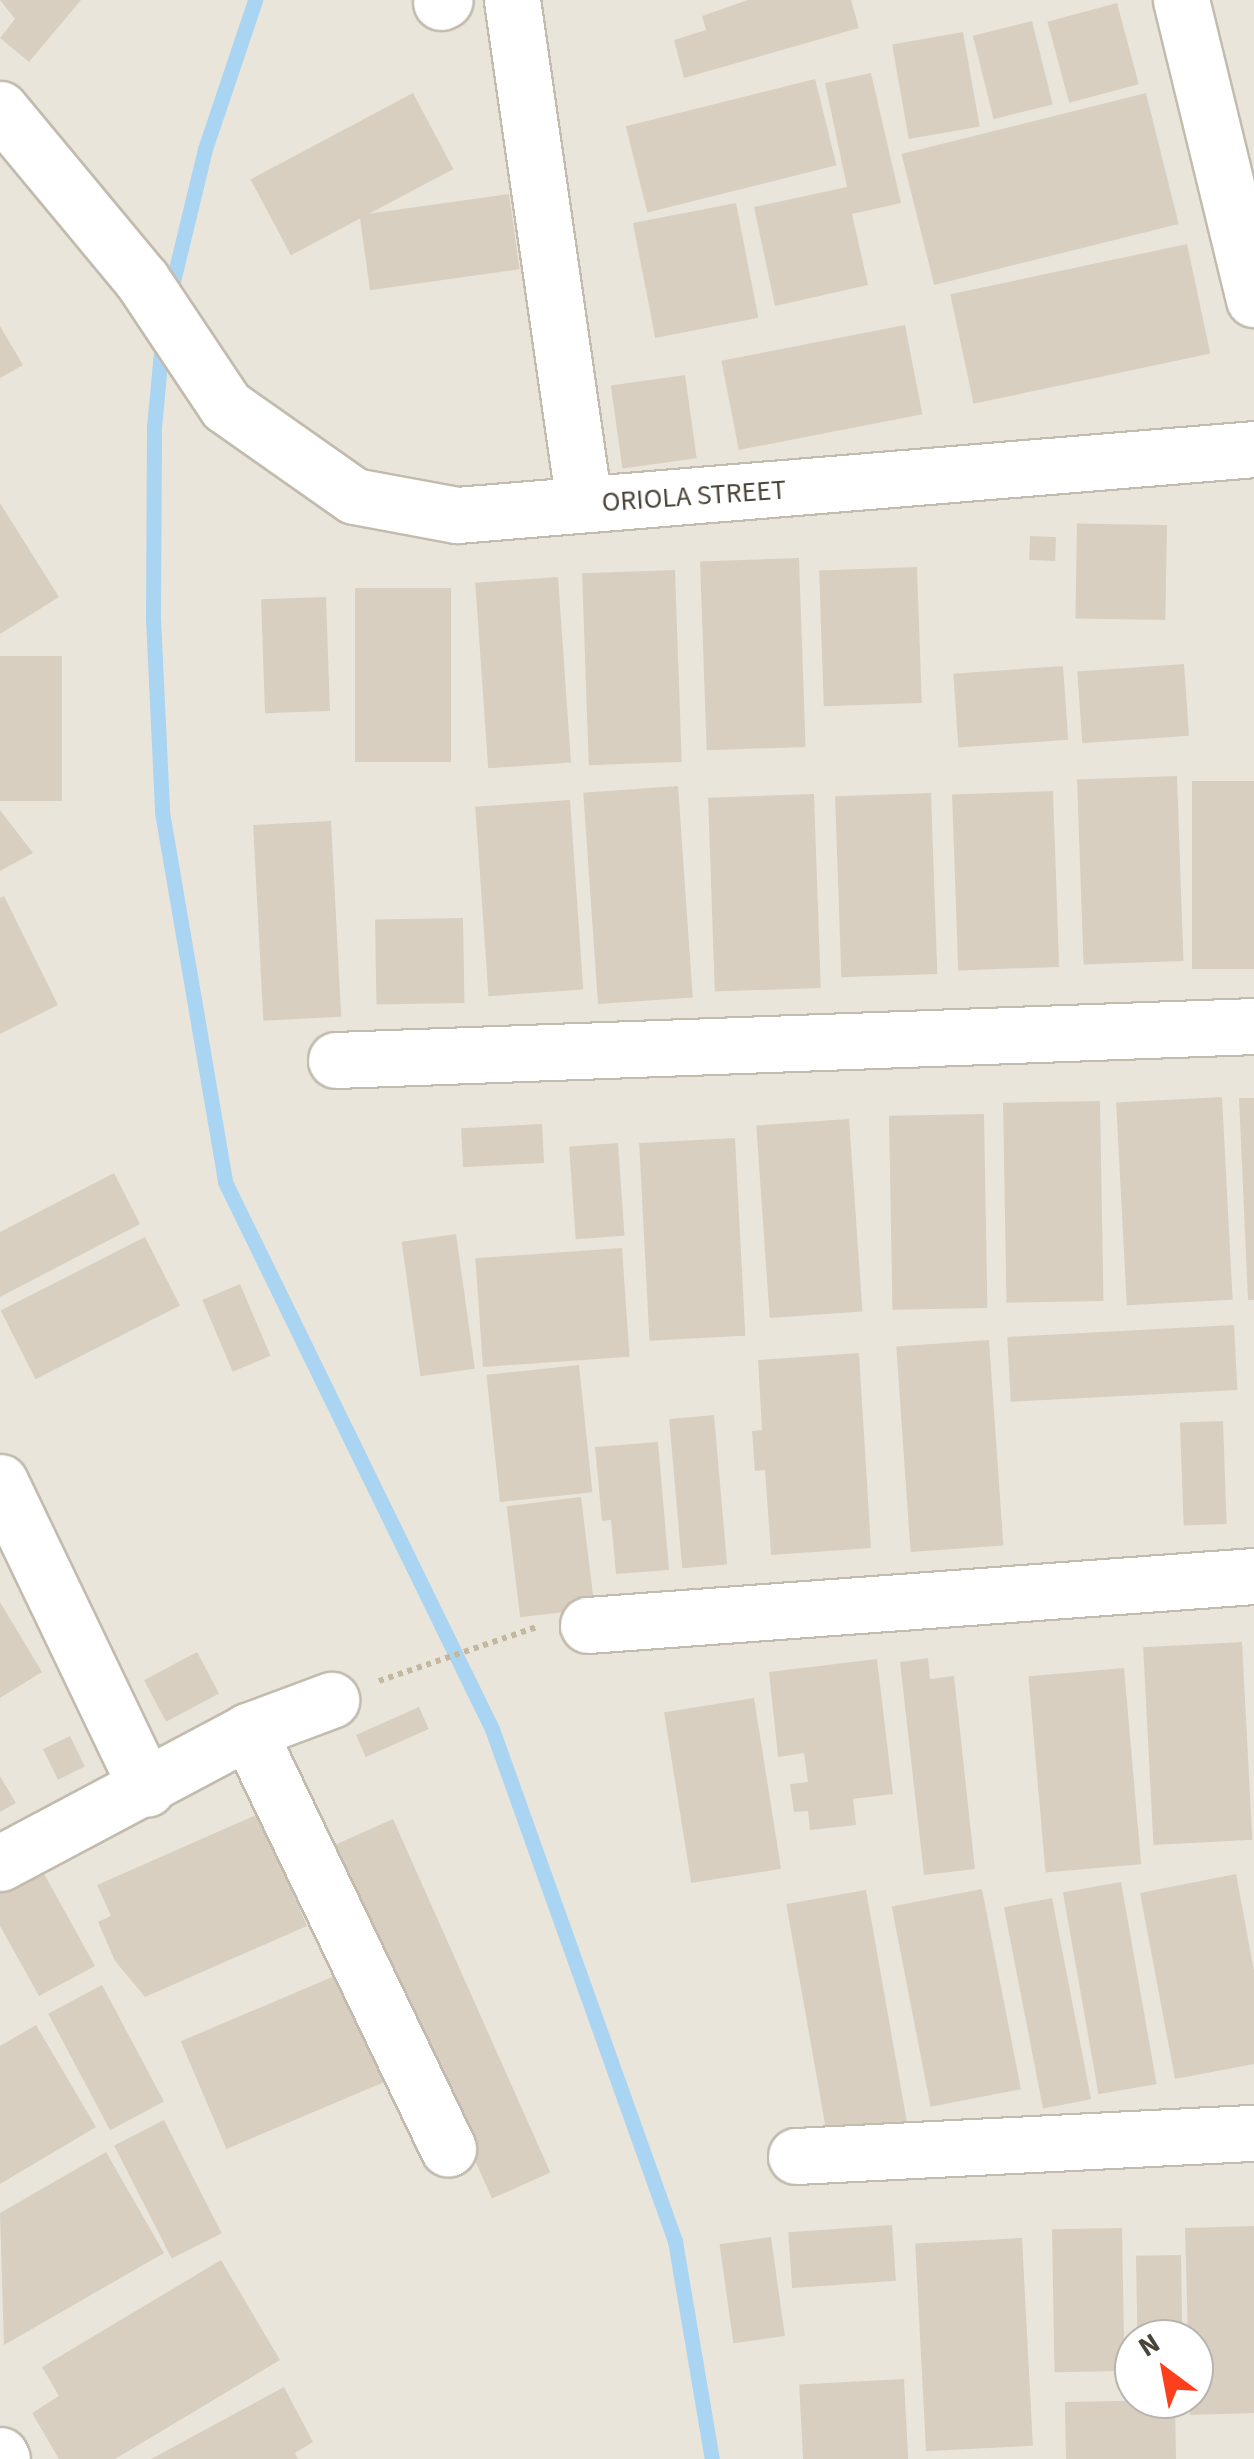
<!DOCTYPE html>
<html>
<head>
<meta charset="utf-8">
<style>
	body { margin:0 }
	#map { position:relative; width:1254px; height:2459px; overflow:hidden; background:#f6f3ec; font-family:"Source Sans 3",sans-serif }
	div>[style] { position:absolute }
	.residential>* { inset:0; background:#eae5da }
	.stream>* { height:15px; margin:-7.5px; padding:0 7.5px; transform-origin:7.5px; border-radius:7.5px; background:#a9d4f2 }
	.building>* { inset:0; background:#d8cfc1; transform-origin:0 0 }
	.path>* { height:6px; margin-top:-3px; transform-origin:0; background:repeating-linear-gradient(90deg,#c4b79f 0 5px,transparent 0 10px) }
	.roads { filter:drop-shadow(2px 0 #c2bbae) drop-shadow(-2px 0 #c2bbae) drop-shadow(0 2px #c2bbae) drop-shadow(0 -2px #c2bbae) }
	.minor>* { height:55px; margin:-27.5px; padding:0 27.5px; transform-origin:27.5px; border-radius:27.5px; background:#fff }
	span { translate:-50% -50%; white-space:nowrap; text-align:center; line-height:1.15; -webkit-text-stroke:8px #fff; paint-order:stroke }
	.street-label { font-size:28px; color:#4b4439 }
	.north { position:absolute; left:1114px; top:2319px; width:100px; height:100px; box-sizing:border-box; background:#fff; border:2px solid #b7b4b0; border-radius:50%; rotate:328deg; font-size:28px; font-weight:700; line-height:40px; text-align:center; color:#4b4439 }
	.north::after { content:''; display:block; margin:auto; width:35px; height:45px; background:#fc3f1d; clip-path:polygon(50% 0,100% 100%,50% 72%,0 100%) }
</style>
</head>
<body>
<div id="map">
	<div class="residential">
		<i style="clip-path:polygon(evenodd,0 0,1254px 0,1254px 2459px,0 2459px,0 0,1134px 2339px,1194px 2339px,1194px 2399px,1134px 2399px,1134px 2339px)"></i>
	</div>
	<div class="stream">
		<i style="left:169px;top:298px;width:153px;rotate:-76.4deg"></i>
		<i style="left:205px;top:149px;width:157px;rotate:-71.4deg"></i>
		<i style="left:162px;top:341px;width:87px;rotate:95.3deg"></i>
		<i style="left:154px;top:428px;width:190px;rotate:90.3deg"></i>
		<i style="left:153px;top:618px;width:194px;rotate:87.3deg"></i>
		<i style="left:162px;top:812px;width:375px;rotate:80.3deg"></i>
		<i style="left:225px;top:1182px;width:609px;rotate:63.98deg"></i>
		<i style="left:492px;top:1729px;width:544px;rotate:70.33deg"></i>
		<i style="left:675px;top:2241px;width:221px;rotate:80.4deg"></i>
	</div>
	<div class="building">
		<i style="clip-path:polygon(0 0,81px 0,29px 62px,0 38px,15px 19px)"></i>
		<i style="clip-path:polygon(748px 0,851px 0,859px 28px,684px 78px,674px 40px,706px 30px,702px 16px)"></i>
		<i style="left:1117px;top:3px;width:84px;height:72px;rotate:75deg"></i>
		<i style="left:1032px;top:21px;width:86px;height:61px;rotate:76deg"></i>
		<i style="left:963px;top:32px;width:96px;height:72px;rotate:80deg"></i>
		<i style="clip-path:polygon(871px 73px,901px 203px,852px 214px,868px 285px,775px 306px,754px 207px,847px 187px,825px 83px)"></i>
		<i style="left:815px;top:79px;width:89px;height:195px;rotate:76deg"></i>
		<i style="left:413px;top:93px;width:86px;height:184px;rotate:62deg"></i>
		<i style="left:1146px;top:93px;width:135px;height:252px;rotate:76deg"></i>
		<i style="left:509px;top:194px;width:76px;height:151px;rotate:82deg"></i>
		<i style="left:736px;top:203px;width:117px;height:105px;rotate:79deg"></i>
		<i style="left:1187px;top:244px;width:112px;height:242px;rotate:78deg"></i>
		<i style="left:905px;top:325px;width:91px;height:187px;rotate:79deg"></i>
		<i style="clip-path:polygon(0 326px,23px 365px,0 378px)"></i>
		<i style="left:685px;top:375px;width:84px;height:75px;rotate:82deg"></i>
		<i style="clip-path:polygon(0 503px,59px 597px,0 634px)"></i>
		<i style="left:1167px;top:525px;width:95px;height:90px;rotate:91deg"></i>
		<i style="left:1030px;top:536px;width:26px;height:24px;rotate:2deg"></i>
		<i style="left:799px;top:558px;width:189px;height:99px;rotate:88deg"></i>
		<i style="left:917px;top:567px;width:136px;height:98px;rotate:88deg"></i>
		<i style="left:675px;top:570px;width:192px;height:93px;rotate:88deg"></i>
		<i style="left:558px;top:577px;width:186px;height:83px;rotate:86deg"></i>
		<i style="left:451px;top:588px;width:174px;height:96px;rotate:90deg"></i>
		<i style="left:326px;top:597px;width:114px;height:65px;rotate:88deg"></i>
		<i style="left:62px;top:656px;width:145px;height:62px;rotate:90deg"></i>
		<i style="left:1184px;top:664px;width:72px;height:107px;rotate:86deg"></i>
		<i style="left:1063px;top:666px;width:74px;height:110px;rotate:86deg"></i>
		<i style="left:1177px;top:776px;width:185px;height:100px;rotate:88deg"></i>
		<i style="left:1254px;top:781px;width:188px;height:62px;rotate:90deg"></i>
		<i style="left:678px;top:786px;width:212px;height:95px;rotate:86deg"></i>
		<i style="left:1053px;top:791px;width:176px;height:101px;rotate:88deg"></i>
		<i style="left:931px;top:793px;width:181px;height:96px;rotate:88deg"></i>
		<i style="left:814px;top:794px;width:194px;height:106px;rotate:88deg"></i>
		<i style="left:570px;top:800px;width:190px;height:95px;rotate:86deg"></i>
		<i style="clip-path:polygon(0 810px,33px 853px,0 871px)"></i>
		<i style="left:331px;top:821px;width:196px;height:78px;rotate:87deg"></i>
		<i style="clip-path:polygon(4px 896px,58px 1005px,0 1034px,0 898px)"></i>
		<i style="left:463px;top:918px;width:85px;height:88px;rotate:89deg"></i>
		<i style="left:1222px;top:1097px;width:203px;height:106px;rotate:87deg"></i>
		<i style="clip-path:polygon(1239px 1098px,1254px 1098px,1254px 1300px,1248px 1300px)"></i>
		<i style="left:1100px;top:1101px;width:200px;height:97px;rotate:89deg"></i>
		<i style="left:984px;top:1114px;width:194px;height:95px;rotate:89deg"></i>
		<i style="left:849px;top:1119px;width:193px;height:93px;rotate:86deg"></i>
		<i style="left:542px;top:1124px;width:39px;height:81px;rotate:87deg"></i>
		<i style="left:735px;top:1138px;width:198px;height:96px;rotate:87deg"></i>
		<i style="left:618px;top:1143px;width:93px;height:49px;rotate:86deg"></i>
		<i style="clip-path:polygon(114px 1173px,140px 1224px,0 1297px,0 1232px)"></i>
		<i style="left:456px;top:1234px;width:136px;height:55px;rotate:82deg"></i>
		<i style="left:145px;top:1237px;width:77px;height:162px;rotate:63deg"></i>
		<i style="left:622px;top:1248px;width:109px;height:147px;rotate:86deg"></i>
		<i style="left:240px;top:1284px;width:78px;height:41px;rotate:67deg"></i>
		<i style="left:1234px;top:1325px;width:65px;height:227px;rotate:87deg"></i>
		<i style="left:989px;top:1340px;width:206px;height:93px;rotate:86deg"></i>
		<i style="clip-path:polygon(859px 1353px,871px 1548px,771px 1555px,765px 1470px,755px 1471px,752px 1431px,762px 1430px,758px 1360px)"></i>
		<i style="left:579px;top:1365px;width:128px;height:93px;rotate:84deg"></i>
		<i style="left:714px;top:1415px;width:150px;height:45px;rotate:85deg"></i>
		<i style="left:1223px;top:1421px;width:103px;height:43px;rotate:88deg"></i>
		<i style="clip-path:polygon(658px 1442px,669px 1570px,616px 1574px,611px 1520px,602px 1521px,595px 1447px)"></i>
		<i style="left:581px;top:1497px;width:112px;height:75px;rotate:83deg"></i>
		<i style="clip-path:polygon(0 1602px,42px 1672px,0 1698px)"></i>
		<i style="left:1242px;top:1642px;width:198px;height:99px;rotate:87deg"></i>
		<i style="left:197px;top:1652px;width:47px;height:60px;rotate:62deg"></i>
		<i style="clip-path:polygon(928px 1658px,930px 1679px,954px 1676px,975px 1869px,924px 1875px,900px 1662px)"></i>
		<i style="clip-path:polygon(877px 1659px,893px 1794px,853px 1799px,856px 1825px,810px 1830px,808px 1811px,794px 1812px,790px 1784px,808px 1782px,804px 1753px,778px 1757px,769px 1672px)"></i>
		<i style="left:1124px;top:1668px;width:197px;height:96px;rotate:85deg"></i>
		<i style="left:754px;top:1698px;width:173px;height:91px;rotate:81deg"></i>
		<i style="left:419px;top:1707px;width:24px;height:69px;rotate:66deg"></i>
		<i style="left:70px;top:1736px;width:34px;height:30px;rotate:64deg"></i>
		<i style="clip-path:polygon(0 1776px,16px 1803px,0 1812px)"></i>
		<i style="clip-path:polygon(258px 1814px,307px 1926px,145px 1997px,115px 1961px,98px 1922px,111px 1916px,97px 1885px)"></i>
		<i style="left:393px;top:1819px;width:387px;height:64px;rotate:66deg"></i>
		<i style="clip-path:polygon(42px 1870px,95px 1966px,39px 1996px,0 1926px,0 1892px)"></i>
		<i style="clip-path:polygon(1236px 1874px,1254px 1971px,1254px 2064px,1175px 2079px,1140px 1893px)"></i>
		<i style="left:1121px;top:1882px;width:205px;height:59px;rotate:80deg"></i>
		<i style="left:982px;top:1889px;width:204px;height:92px;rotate:79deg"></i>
		<i style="left:866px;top:1890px;width:240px;height:81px;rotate:80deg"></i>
		<i style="left:1052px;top:1898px;width:205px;height:49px;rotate:79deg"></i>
		<i style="left:351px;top:1969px;width:117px;height:185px;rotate:67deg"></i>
		<i style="left:102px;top:1985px;width:132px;height:61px;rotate:62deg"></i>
		<i style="clip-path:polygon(36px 2025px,96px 2127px,0 2184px,0 2046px)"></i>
		<i style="left:164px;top:2120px;width:127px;height:56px;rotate:63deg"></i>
		<i style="clip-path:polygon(106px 2152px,164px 2253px,4px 2345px,0 2213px)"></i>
		<i style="left:892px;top:2225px;width:56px;height:104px;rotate:86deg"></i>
		<i style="clip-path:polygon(1254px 2226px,1254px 2413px,1190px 2415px,1194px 2339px,1188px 2339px,1185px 2228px)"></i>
		<i style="left:1122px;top:2228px;width:143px;height:70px;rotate:89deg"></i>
		<i style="left:771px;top:2237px;width:100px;height:52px;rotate:82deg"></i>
		<i style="left:1022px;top:2238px;width:208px;height:107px;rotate:87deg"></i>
		<i style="left:1181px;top:2255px;width:84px;height:45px;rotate:89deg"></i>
		<i style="clip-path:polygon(221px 2260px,280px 2360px,115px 2459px,59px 2459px,32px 2413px,59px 2396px,42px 2367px)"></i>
		<i style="left:904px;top:2379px;width:80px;height:105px;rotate:87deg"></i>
		<i style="clip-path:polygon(284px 2387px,313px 2442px,295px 2453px,298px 2459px,151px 2459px)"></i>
		<i style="left:1175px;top:2400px;width:59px;height:110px;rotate:89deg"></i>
	</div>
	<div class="path">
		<i style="left:379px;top:1681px;width:167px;rotate:-18.9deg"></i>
	</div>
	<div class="roads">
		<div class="minor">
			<i style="left:512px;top:0;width:509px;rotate:81.87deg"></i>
			<i style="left:1181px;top:0;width:308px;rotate:76.3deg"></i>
			<i style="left:441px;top:2px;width:4px;rotate:-27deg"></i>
			<i style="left:0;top:109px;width:222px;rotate:50.3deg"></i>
			<i style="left:142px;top:280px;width:151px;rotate:56.3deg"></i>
			<i style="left:226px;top:406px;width:156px;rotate:35.1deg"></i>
			<i style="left:354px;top:496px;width:105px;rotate:10.5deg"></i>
			<i style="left:457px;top:515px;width:800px;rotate:-4.73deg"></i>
			<i style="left:336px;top:1060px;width:919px;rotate:-2.12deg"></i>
			<i style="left:0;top:1482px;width:340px;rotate:64.4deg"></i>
			<i style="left:588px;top:1625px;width:668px;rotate:-4.21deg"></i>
			<i style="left:248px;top:1731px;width:463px;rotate:64.4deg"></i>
			<i style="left:0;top:1863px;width:281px;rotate:-28deg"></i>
			<i style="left:248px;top:1731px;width:89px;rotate:-20.5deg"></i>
			<i style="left:796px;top:2156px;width:459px;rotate:-2.9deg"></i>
			<i style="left:0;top:2455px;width:4px;rotate:63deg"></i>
		</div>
	</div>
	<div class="street-label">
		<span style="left:694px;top:496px;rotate:-4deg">ORIOLA STREET</span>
	</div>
	<div class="north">N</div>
</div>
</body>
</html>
